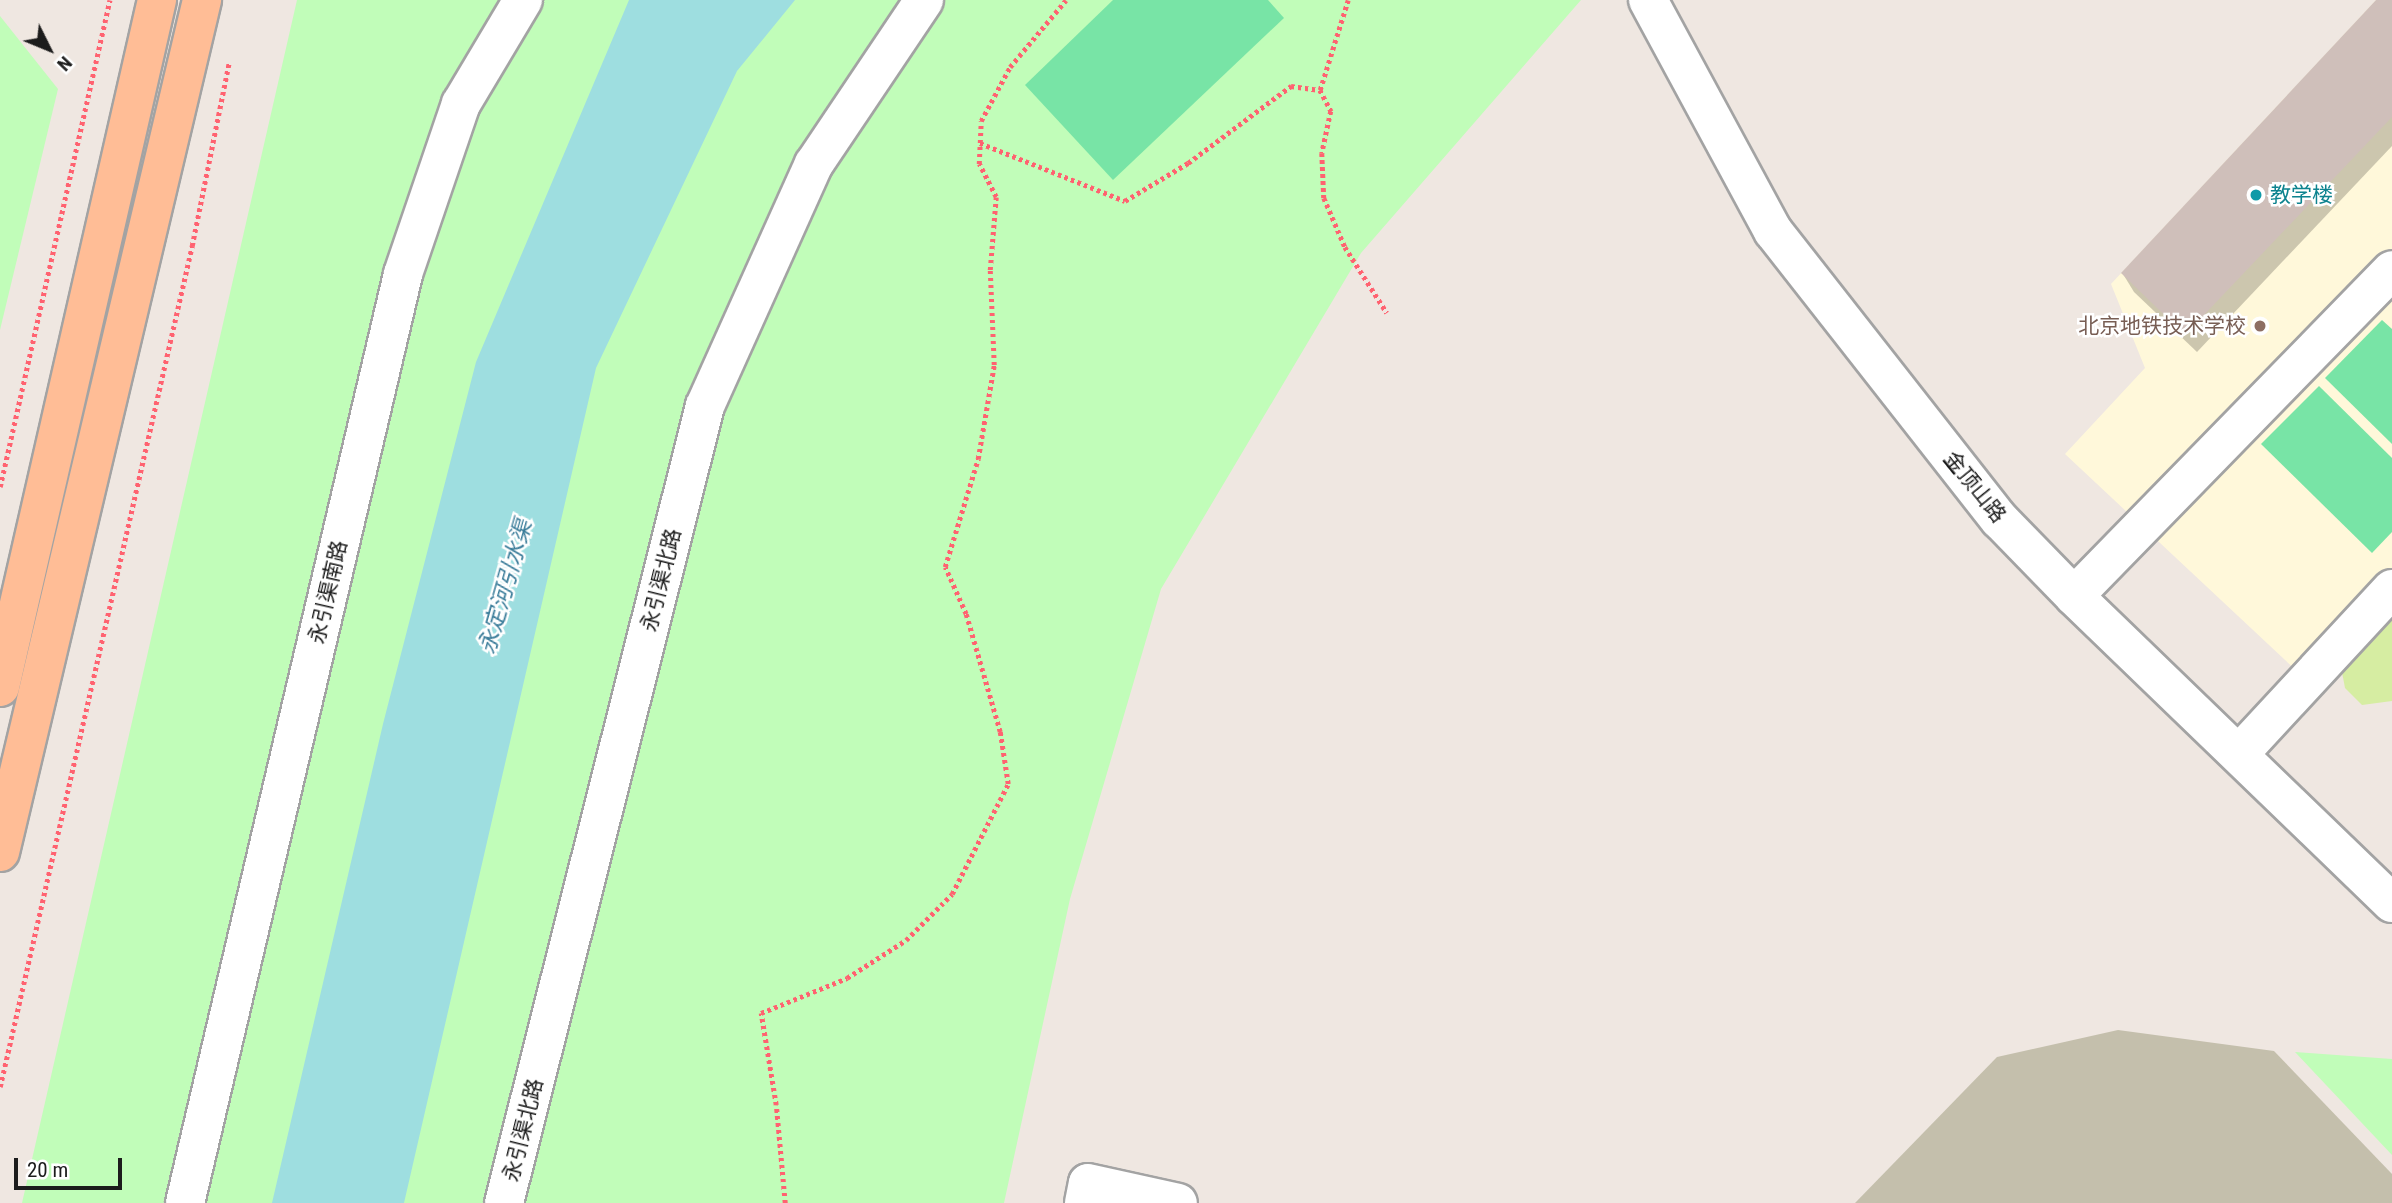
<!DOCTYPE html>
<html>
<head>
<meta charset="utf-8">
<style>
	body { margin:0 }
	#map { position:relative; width:2392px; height:1203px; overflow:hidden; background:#efe7e1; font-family:"Roboto Condensed","Noto Sans SC",sans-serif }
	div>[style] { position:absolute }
	.education>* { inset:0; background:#fff8da }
	.construction>* { inset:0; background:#c4bfac }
	.grass>* { inset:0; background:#d6eda2 }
	.park>* { inset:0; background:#c1fdb9 }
	.pitch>* { inset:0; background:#78e4a6 }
	.water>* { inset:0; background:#9edee0 }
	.shadow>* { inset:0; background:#0003 }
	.building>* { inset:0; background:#cfbfba }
	.path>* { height:4.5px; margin-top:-2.25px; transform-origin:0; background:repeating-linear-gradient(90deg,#ff6270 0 3.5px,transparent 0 7px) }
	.roads { filter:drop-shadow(2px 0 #a3a3a3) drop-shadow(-2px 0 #a3a3a3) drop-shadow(0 2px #a3a3a3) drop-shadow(0 -2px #a3a3a3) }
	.minor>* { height:38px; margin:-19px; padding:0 19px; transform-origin:19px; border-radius:19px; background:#fff }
	.major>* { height:38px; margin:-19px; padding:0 19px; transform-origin:19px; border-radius:19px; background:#ffbd96 }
	.dots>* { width:19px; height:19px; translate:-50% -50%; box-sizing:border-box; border:4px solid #fff; border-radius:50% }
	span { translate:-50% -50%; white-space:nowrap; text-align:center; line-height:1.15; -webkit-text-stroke:5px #fff; paint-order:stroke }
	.culture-label { font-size:21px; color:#0d838f }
	.left { translate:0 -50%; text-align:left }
	.education-label { font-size:21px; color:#785e54 }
	.right { translate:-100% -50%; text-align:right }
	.street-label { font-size:21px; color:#1c1c1c }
	.water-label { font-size:23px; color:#3b7d9a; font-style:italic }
	.north { position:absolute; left:14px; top:14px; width:70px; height:70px; -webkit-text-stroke:5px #fff; paint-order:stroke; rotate:133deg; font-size:19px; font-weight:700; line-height:28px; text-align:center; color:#1c1c1c }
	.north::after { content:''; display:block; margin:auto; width:24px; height:32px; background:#1c1c1c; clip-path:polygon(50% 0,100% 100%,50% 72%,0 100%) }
	.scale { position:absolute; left:14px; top:1158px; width:108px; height:32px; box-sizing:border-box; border:4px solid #1c1c1c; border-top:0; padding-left:9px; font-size:21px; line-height:24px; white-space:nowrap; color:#1c1c1c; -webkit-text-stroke:5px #fff; paint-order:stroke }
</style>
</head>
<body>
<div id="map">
	<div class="education">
		<i style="clip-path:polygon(2376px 0,2392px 0,2392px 578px,2301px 675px,2065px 454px,2145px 368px,2111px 284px)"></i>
	</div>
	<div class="construction">
		<i style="clip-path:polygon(2118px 1030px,2274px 1051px,2392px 1174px,2392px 1203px,1855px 1203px,1997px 1057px)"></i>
	</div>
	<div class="grass">
		<i style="clip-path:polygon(2392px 610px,2392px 701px,2362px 705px,2345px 688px,2341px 667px)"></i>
	</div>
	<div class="park">
		<i style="clip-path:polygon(297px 0,1581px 0,1361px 253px,1161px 589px,1070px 899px,1004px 1203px,22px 1203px)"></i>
		<i style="clip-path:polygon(0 16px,58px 89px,0 330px)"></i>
		<i style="clip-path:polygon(2295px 1052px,2392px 1059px,2392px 1155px)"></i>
	</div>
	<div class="pitch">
		<i style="clip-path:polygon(1113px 0,1268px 0,1284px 18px,1113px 180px,1025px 85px)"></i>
		<i style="clip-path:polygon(2382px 320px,2392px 329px,2392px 444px,2325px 378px)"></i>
		<i style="clip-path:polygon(2319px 386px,2392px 458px,2392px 532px,2372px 553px,2261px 444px)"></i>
	</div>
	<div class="water">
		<i style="clip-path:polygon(629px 0,795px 0,737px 71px,596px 368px,404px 1203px,272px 1203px,383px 724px,476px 362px)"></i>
	</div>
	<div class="shadow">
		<i style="clip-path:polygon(2379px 0,2392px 0,2392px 146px,2197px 352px,2134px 292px,2123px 274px)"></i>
	</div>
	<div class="building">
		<i style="clip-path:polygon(2376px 0,2392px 0,2392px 117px,2185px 335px,2121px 273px)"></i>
	</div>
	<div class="path">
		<i style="left:1320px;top:90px;width:94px;rotate:-72.7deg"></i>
		<i style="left:980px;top:143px;width:156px;rotate:21.8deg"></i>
		<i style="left:1125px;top:201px;width:74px;rotate:-31.1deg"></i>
		<i style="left:1188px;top:163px;width:129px;rotate:-36.8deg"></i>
		<i style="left:1291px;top:86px;width:29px;rotate:8deg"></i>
		<i style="left:1320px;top:90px;width:24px;rotate:62deg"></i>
		<i style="left:1331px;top:111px;width:43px;rotate:102.1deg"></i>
		<i style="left:1322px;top:153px;width:45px;rotate:87.5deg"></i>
		<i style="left:1324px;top:198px;width:53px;rotate:66.8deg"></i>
		<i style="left:1345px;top:247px;width:78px;rotate:57.5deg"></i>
		<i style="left:0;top:487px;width:499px;rotate:-77.3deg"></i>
		<i style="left:0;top:1087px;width:863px;rotate:-77.14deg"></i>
		<i style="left:192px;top:246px;width:187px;rotate:-78.6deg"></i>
		<i style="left:785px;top:1203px;width:98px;rotate:-95.2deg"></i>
		<i style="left:776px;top:1105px;width:93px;rotate:-99.3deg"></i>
		<i style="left:761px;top:1013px;width:93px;rotate:-22.1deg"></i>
		<i style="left:847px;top:978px;width:70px;rotate:-32.8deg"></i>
		<i style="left:906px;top:940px;width:65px;rotate:-45deg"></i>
		<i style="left:952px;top:894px;width:123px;rotate:-63deg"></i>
		<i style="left:1008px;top:784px;width:53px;rotate:-98.7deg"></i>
		<i style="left:1000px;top:732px;width:123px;rotate:-106.1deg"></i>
		<i style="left:966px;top:614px;width:51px;rotate:-114.1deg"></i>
		<i style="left:945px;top:567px;width:113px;rotate:-73deg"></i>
		<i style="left:978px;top:459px;width:95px;rotate:-80.3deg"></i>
		<i style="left:994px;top:365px;width:95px;rotate:-92.4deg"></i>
		<i style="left:990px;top:270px;width:73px;rotate:-85.3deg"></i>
		<i style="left:996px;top:197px;width:37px;rotate:-117deg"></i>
		<i style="left:979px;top:164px;width:43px;rotate:-87.3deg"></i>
		<i style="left:981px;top:121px;width:61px;rotate:-61.8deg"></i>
		<i style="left:1010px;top:67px;width:87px;rotate:-50.1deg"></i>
	</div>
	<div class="roads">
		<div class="minor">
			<i style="left:1648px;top:0;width:263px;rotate:61.6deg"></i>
			<i style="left:1773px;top:231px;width:367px;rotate:51.9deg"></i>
			<i style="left:2000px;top:520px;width:106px;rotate:45.8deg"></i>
			<i style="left:2074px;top:596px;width:442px;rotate:44deg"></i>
			<i style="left:2074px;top:596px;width:455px;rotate:-45.7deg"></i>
			<i style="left:2239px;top:754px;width:225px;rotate:-47.2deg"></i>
			<i style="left:185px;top:1203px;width:954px;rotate:-76.79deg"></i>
			<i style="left:403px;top:274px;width:180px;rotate:-71.2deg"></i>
			<i style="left:461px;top:104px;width:121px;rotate:-59.2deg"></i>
			<i style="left:504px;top:1203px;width:822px;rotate:-75.85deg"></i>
			<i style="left:705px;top:406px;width:265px;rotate:-65.8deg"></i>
			<i style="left:814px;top:164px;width:197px;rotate:-56.1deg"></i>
			<i style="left:1084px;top:1203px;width:20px;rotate:-79deg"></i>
			<i style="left:1088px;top:1183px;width:92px;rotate:12.5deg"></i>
		</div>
		<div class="major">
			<i style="left:0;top:687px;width:705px;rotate:-77.13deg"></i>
			<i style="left:0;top:852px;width:876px;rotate:-76.66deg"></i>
		</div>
	</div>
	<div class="dots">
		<i style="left:2256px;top:195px;background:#0f9aa8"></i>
		<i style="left:2260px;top:326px;background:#8d6e63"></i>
	</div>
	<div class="culture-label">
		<span class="left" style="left:2270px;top:195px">教学楼</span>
	</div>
	<div class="education-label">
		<span class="right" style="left:2246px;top:326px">北京地铁技术学校</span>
	</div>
	<div class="street-label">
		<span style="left:1975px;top:487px;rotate:51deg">金顶山路</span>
		<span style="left:661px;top:580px;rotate:-76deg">永引渠北路</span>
		<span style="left:328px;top:592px;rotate:-77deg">永引渠南路</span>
		<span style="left:523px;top:1130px;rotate:-76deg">永引渠北路</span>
	</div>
	<div class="water-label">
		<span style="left:506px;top:587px;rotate:-74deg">永定河引水渠</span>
	</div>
	<div class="north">N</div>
	<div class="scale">20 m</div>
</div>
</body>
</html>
